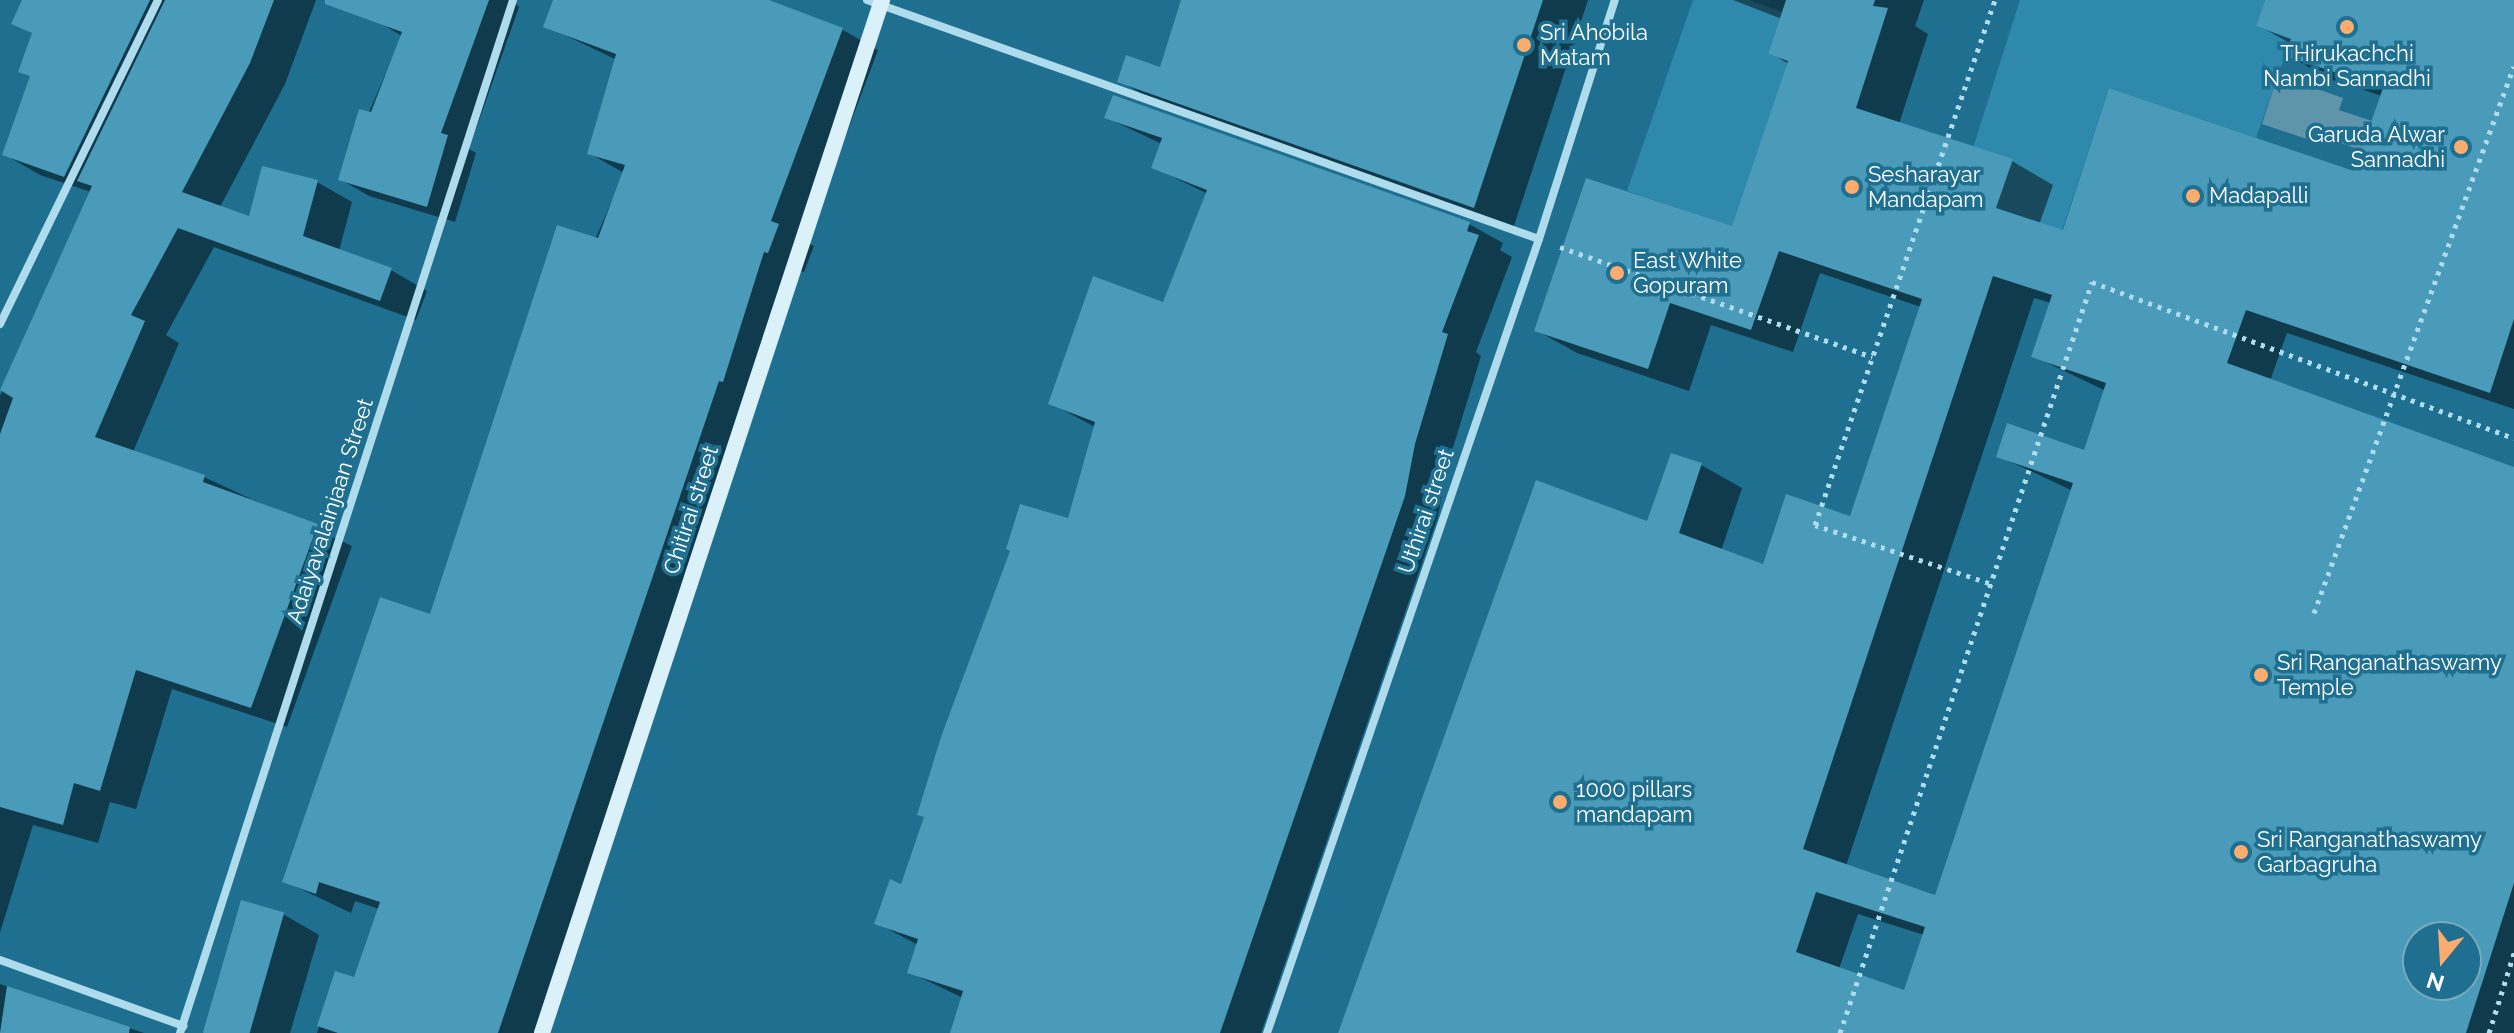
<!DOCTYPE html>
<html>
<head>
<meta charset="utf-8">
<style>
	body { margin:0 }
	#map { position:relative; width:2514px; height:1033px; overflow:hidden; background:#1e6f90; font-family:Raleway,sans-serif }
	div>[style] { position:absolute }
	.green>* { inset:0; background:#2e89ac }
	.water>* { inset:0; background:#5e95aa }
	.shadow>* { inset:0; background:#0007 }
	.building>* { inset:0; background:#4a9ab9; transform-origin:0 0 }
	.path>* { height:5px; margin-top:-2.5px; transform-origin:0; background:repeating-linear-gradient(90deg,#aedced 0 4px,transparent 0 10px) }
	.street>* { height:8px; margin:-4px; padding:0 4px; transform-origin:4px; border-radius:4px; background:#aedced }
	.secondary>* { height:16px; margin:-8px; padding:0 8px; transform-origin:8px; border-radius:8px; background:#daf1fa }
	.dots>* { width:22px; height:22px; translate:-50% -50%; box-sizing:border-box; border:4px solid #1e6f90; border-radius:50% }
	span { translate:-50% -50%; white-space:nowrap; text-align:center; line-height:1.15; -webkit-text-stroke:7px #1e6f90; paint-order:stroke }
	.poi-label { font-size:22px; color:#fff }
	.left { translate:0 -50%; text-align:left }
	.right { translate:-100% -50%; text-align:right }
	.street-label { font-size:22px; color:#fff }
	.north { position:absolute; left:2402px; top:921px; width:80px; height:80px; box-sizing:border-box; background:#1e6f90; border:2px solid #78a9bc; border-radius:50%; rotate:198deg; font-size:22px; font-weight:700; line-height:32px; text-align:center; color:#fff }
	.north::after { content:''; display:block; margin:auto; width:28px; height:36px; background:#fcac6d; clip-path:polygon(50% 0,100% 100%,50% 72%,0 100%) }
</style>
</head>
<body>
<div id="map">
	<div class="green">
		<i style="clip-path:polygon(1693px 0,1749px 0,1782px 12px,1768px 54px,1788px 61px,1732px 227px,1627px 191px)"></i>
		<i style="clip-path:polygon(2020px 0,2265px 0,2256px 26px,2291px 39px,2256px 138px,2109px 88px,2062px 231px,1996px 208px,1973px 148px)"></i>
	</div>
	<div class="water">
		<i style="clip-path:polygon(2278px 75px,2343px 98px,2339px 110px,2372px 121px,2361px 150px,2328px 139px,2325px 145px,2262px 124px)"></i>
	</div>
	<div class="shadow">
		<i style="clip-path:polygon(25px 0,316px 0,285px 84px,220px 207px,251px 219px,317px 182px,352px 202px,339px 251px,391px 270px,427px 291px,416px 320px,214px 247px,166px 335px,179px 343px,133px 452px,204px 477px,352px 546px,287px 727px,172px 689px,136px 809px,110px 802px,98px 843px,33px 825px,0 933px,0 396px,91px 192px,40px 175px,4px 154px,32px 77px,34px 34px,14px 23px)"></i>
		<i style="clip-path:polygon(385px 0,512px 0,519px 7px,469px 149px,476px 153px,455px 222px,369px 196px,340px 179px,402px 36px,377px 21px)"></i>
		<i style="clip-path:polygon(555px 0,763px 0,843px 30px,878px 50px,806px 242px,814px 246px,804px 272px,800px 271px,758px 401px,754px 400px,541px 1033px,317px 1033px,337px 973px,355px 980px,379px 909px,355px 901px,351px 913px,284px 881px,431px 617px,624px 173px,589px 153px,617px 60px,546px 26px)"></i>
		<i style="clip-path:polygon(1191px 0,1588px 0,1513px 229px,1158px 103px,1120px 81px,1161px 70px)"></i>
		<i style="clip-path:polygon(evenodd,1733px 0,1924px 0,1915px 26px,1928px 34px,1899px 124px,2012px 161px,2053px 185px,2039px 225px,2064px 233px,2355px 173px,2382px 96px,2329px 79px,2288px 55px,2291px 44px,2258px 25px,2267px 0,2514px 0,2514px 409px,2287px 333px,2270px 381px,2514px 470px,2514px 1033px,1340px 1033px,1649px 524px,1701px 465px,1742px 488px,1721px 551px,1764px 567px,1851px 518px,1921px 307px,1820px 273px,1793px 352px,1711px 325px,1689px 391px,1577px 353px,1536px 330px,1733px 229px,1789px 64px,1770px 53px,1782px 19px,1733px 0,2034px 298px,2051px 303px,2033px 356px,2106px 391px,2085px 453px,1998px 456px,2073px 491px,1937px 898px,1846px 866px,2034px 298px,1733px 0,1858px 914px,1924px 935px,1905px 992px,1839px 969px,1858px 914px,1733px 0,2418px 937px,2466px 937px,2466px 985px,2418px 985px,2418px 937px)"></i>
		<i style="clip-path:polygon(1107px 118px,1469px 224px,1503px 243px,1500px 250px,1512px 257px,1476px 352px,1481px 356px,1448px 464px,1438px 516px,1261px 1033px,951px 1033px,963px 998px,909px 972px,918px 945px,877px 923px,902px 887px,1069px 521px,1095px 427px,1050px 403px,1164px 305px,1208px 194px,1153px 167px,1162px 144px)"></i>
		<i style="clip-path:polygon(243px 902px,283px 914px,319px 935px,290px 1033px,205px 1033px)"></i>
		<i style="clip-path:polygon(0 984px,144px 1033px,0 1033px)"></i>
	</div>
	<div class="building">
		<i style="clip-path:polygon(22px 0,150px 0,64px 177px,2px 155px,30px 76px,18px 72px,32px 33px,11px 24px)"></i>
		<i style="clip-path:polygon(165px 0,274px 0,250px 63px,182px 192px,249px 216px,262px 166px,318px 180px,303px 236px,392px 268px,380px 301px,178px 228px,131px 315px,145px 321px,95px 437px,205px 475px,203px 482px,318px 524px,251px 708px,136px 670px,100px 791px,74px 783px,63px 825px,0 807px,0 434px,13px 398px,0 390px,92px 186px,77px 181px)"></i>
		<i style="clip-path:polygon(325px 0,489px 0,441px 133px,448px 135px,427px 207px,338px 180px,359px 109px,371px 112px,402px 32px,325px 4px)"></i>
		<i style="clip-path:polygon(553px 0,769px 0,843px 28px,771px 221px,779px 224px,768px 253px,764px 252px,723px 382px,719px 381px,498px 1033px,338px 1033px,317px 1026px,335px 971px,354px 977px,380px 902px,319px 882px,316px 894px,282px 882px,380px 597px,430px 614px,557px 225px,598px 238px,625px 165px,587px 154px,616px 54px,543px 27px)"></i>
		<i style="clip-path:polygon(1181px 0,1543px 0,1474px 208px,1117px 82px,1126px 55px,1160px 67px)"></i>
		<i style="clip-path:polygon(evenodd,1786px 0,1875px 0,1873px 6px,1888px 8px,1856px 108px,2013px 159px,1996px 208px,2063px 230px,2109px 88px,2354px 171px,2383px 88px,2285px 56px,2291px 39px,2256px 26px,2265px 0,2514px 0,2514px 319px,2490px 393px,2246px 310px,2227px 363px,2514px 467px,2514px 883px,2466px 1033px,1338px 1033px,1536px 480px,1647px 521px,1671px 453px,1702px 463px,1679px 533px,1763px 564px,1786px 494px,1850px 516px,1922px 299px,1779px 251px,1751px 330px,1670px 303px,1648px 369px,1534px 331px,1586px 178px,1732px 226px,1788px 61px,1768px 54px,1786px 0,1993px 276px,2052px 295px,2031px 357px,2106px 383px,2084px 450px,2007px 423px,1996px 457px,2073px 483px,1935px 895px,1803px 849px,1993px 276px,1786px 0,1816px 892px,1925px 927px,1904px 990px,1796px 952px,1816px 892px,1786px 0,2418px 937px,2466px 937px,2466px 985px,2418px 985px,2418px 937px)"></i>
		<i style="clip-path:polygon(1113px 95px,1470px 222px,1467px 231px,1479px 235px,1442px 332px,1448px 334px,1415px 444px,1405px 496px,1220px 1033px,950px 1033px,963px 991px,907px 973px,918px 939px,874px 924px,890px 879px,901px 884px,924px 817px,917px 815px,941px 737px,1010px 551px,1006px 549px,1020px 504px,1068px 518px,1095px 422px,1048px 404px,1093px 276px,1163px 302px,1207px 190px,1151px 168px,1162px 138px,1104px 118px)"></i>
		<i style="left:241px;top:900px;width:45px;height:138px;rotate:16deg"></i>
		<i style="clip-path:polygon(7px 986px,130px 1027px,129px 1033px,0 1033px)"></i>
	</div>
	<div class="path">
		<i style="left:1560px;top:247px;width:331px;rotate:19.4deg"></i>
		<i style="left:1989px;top:583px;width:183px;rotate:-161.6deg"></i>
		<i style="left:1815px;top:525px;width:555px;rotate:-71.08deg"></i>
		<i style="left:2314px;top:613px;width:582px;rotate:-69.92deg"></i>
		<i style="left:1840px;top:1033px;width:792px;rotate:-71.45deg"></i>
		<i style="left:2092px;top:282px;width:450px;rotate:20.3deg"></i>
		<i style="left:2489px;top:1033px;width:84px;rotate:-72.6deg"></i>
	</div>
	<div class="street">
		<i style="left:867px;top:0;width:713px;rotate:19.58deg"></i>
		<i style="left:0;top:324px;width:360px;rotate:-64deg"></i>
		<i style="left:0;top:960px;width:195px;rotate:19.8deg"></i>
		<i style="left:180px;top:1033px;width:1085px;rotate:-72.13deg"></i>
		<i style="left:1267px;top:1033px;width:839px;rotate:-71.09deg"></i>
		<i style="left:1539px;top:239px;width:251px;rotate:-72.4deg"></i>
	</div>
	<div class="secondary">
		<i style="left:542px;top:1033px;width:1088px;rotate:-71.78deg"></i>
	</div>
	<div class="dots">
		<i style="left:2347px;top:27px;background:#fcac6d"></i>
		<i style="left:1524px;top:45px;background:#fcac6d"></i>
		<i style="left:2461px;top:147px;background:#fcac6d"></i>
		<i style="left:1852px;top:187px;background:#fcac6d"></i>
		<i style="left:2193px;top:196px;background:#fcac6d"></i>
		<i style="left:1617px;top:273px;background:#fcac6d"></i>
		<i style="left:2261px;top:675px;background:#fcac6d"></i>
		<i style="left:1560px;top:802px;background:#fcac6d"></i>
		<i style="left:2241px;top:852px;background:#fcac6d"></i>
	</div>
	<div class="poi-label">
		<span class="left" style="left:1540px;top:45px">Sri Ahobila<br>Matam</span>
		<span style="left:2347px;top:66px">THirukachchi<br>Nambi Sannadhi</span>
		<span class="right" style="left:2445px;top:147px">Garuda Alwar<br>Sannadhi</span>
		<span class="left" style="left:1868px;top:187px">Sesharayar<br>Mandapam</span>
		<span class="left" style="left:2209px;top:196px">Madapalli</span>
		<span class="left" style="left:1633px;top:273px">East White<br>Gopuram</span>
		<span class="left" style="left:2277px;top:675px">Sri Ranganathaswamy<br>Temple</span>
		<span class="left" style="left:1576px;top:802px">1000 pillars<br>mandapam</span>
		<span class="left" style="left:2257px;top:852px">Sri Ranganathaswamy<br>Garbagruha</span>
	</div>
	<div class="street-label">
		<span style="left:691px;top:510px;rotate:-72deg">Chitirai street</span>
		<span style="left:330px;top:511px;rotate:-72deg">Adaiyavalainjaan Street</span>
		<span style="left:1426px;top:511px;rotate:-71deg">Uthirai street</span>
	</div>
	<div class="north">N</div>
</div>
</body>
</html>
